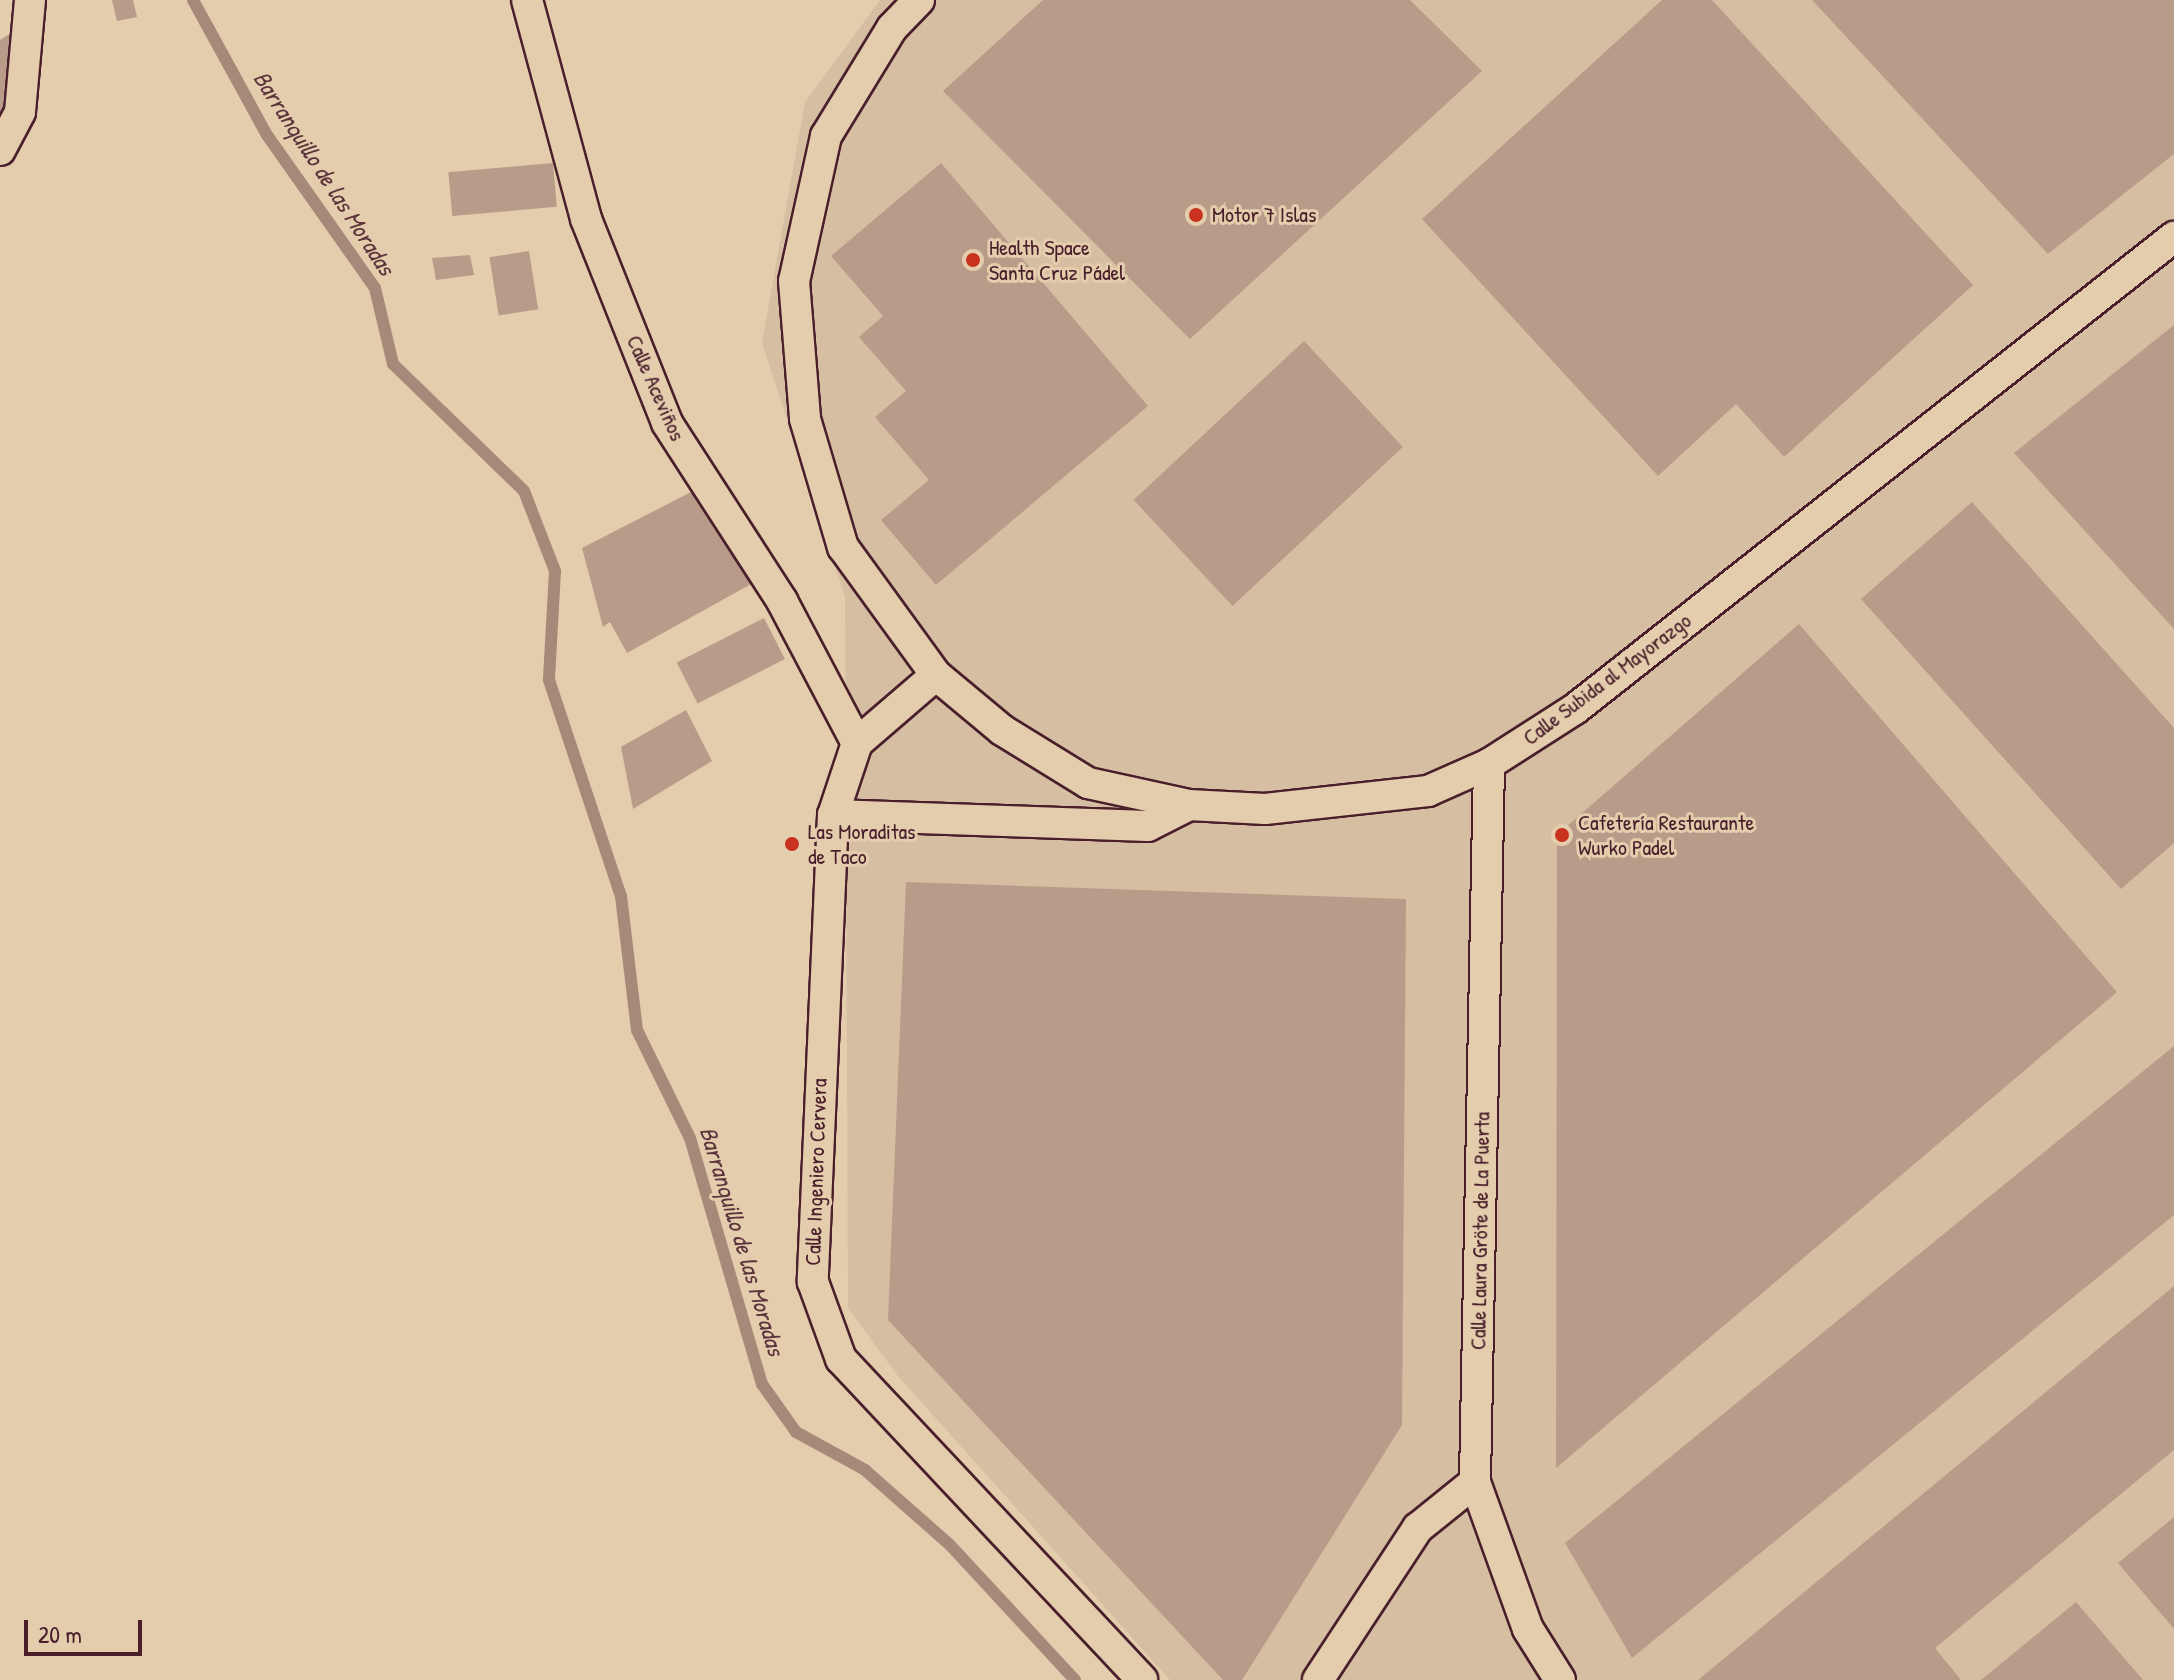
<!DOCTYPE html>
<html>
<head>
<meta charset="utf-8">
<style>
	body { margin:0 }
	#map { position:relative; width:2174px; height:1680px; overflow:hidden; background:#e3cdad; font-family:"Patrick Hand",sans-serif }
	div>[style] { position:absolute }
	.built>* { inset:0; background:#d6bea2 }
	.stream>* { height:12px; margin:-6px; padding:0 6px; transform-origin:6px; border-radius:6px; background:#a7897a }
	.building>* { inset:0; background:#b89c89; transform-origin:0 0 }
	.roads { filter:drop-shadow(2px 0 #4a1f2b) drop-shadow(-2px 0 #4a1f2b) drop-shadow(0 2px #4a1f2b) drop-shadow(0 -2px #4a1f2b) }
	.minor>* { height:30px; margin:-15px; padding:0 15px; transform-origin:15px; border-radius:15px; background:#e3cdad }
	.dots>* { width:22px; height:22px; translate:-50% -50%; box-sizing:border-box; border:4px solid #e3cdad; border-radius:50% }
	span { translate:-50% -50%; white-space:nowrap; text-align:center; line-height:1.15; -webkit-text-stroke:6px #e3cdad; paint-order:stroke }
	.poi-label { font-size:22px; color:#4a1f2b }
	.left { translate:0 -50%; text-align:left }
	.street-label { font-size:22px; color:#4a1f2b }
	.water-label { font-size:24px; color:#5d343b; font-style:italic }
	.scale { position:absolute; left:24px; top:1620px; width:118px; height:36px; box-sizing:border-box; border:4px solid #4a1f2b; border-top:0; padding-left:10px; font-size:24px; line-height:28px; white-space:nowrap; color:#4a1f2b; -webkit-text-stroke:6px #e3cdad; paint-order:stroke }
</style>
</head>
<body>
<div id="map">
	<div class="built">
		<i style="clip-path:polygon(880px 0,2174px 0,2174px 1680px,1170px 1680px,898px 1376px,848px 1308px,845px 597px,762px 343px,805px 102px)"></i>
	</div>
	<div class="stream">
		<i style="left:193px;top:0;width:154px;rotate:61.3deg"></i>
		<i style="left:267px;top:135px;width:187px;rotate:54.8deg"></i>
		<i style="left:375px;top:288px;width:78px;rotate:76.7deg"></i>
		<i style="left:393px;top:364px;width:182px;rotate:44.1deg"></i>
		<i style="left:524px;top:491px;width:86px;rotate:68.8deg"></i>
		<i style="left:555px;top:571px;width:109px;rotate:93.2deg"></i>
		<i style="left:549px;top:680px;width:228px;rotate:71.6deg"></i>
		<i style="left:621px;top:896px;width:135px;rotate:83.2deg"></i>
		<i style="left:637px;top:1030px;width:120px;rotate:63.9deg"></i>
		<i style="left:690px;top:1138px;width:256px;rotate:73.7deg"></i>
		<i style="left:762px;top:1384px;width:59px;rotate:54.7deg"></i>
		<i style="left:796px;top:1432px;width:79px;rotate:28.8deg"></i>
		<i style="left:865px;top:1470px;width:113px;rotate:41.4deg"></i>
		<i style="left:950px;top:1545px;width:184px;rotate:47.2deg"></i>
	</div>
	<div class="building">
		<i style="clip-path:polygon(112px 0,133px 0,137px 17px,117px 21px)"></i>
		<i style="clip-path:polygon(1043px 0,1410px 0,1482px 71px,1190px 339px,943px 91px)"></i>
		<i style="clip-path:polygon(1662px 0,1712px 0,1973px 285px,1784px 457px,1736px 404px,1658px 476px,1422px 219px)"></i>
		<i style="clip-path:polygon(1812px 0,2174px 0,2174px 154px,2048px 254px)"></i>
		<i style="clip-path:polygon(13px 32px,11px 96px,0 127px,0 40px)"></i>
		<i style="left:553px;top:163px;width:44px;height:105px;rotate:85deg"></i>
		<i style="clip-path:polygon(941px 163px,1148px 406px,936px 585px,881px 520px,929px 480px,875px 417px,906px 391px,859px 337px,883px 316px,831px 256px)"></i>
		<i style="left:529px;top:251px;width:59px;height:40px;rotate:81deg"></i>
		<i style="clip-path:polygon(470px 255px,474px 275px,436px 280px,432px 258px)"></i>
		<i style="clip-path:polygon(2174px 325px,2174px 629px,2014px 453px)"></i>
		<i style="left:1304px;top:341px;width:145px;height:233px;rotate:47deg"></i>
		<i style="clip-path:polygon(697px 489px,751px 584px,627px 653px,610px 622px,603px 627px,582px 548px)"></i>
		<i style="clip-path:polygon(1972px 502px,2174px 728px,2174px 843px,2121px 889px,1861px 599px)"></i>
		<i style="left:764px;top:618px;width:46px;height:98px;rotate:63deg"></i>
		<i style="clip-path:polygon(1799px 624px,2117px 992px,1556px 1468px,1557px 835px)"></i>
		<i style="clip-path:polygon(686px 710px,712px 761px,633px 809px,621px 747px)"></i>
		<i style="clip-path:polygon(906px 882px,1406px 899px,1402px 1425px,1242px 1680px,1223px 1680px,888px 1320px)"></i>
		<i style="clip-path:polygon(2174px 1046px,2174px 1215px,1632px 1658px,1565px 1543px)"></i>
		<i style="clip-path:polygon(2174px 1286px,2174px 1450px,1935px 1648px,1961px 1680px,1698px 1680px)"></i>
		<i style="clip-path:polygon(2174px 1517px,2174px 1629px,2118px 1563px)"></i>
		<i style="clip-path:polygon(2076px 1602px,2143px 1680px,1981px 1680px)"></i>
	</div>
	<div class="roads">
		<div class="minor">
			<i style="left:527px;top:0;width:227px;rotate:74.9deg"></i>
			<i style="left:586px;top:219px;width:219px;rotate:68.3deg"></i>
			<i style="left:667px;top:423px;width:212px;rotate:57.1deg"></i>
			<i style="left:782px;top:601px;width:161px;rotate:62.2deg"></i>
			<i style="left:919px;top:0;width:39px;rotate:134deg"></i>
			<i style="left:892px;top:28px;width:127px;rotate:121.4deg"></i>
			<i style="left:826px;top:136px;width:148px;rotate:102.4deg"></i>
			<i style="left:794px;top:281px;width:138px;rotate:85.4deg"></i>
			<i style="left:805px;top:419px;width:134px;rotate:73.5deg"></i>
			<i style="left:843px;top:547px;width:158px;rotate:54deg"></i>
			<i style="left:936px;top:675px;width:86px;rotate:39.8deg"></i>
			<i style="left:1002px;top:730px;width:101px;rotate:31.6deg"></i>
			<i style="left:1088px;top:783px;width:103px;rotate:12.3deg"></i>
			<i style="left:1189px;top:805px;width:76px;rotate:3deg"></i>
			<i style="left:1265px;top:809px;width:164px;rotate:-6.3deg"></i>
			<i style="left:1428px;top:791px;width:67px;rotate:-23.9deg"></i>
			<i style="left:1489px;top:764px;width:102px;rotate:-32.6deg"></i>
			<i style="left:1575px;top:709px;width:763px;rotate:-38.24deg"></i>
			<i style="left:0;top:150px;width:43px;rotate:-62.2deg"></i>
			<i style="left:20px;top:112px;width:112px;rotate:-84.9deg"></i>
			<i style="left:936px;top:675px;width:104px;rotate:139.3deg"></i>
			<i style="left:857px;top:743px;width:76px;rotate:108.4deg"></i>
			<i style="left:833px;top:815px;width:467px;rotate:92.5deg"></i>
			<i style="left:813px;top:1282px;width:82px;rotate:70deg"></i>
			<i style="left:841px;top:1359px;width:440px;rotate:46.8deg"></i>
			<i style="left:1489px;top:764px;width:718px;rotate:91.12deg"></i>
			<i style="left:1475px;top:1482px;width:156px;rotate:70.2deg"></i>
			<i style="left:1528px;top:1629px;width:60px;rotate:57.9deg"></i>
			<i style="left:833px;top:815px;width:315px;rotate:2deg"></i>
			<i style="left:1148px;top:826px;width:46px;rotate:-27.1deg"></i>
			<i style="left:1318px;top:1680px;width:182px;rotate:-56.7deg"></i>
			<i style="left:1418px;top:1528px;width:73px;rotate:-38.9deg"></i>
		</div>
	</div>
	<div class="dots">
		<i style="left:1196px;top:215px;background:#c8321e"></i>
		<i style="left:973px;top:260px;background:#c8321e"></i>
		<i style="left:1562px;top:835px;background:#c8321e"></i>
		<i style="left:792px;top:844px;background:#c8321e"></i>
	</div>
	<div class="poi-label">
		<span class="left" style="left:1212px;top:215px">Motor 7 Islas</span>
		<span class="left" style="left:989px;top:260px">Health Space<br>Santa Cruz Pádel</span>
		<span class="left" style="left:1578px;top:835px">Cafetería Restaurante<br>Wurko Padel</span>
		<span class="left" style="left:808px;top:844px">Las Moraditas<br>de Taco</span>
	</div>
	<div class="street-label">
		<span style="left:656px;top:388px;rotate:66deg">Calle Aceviños</span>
		<span style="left:1607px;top:679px;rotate:-37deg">Calle Subida al Mayorazgo</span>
		<span style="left:816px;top:1172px;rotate:-88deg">Calle Ingeniero Cervera</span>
		<span style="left:1480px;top:1231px;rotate:-89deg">Calle Laura Gröte de La Puerta</span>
	</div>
	<div class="water-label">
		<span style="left:324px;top:173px;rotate:57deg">Barranquillo de las Moradas</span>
		<span style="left:742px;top:1241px;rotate:73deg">Barranquillo de las Moradas</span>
	</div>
	<div class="scale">20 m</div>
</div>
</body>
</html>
